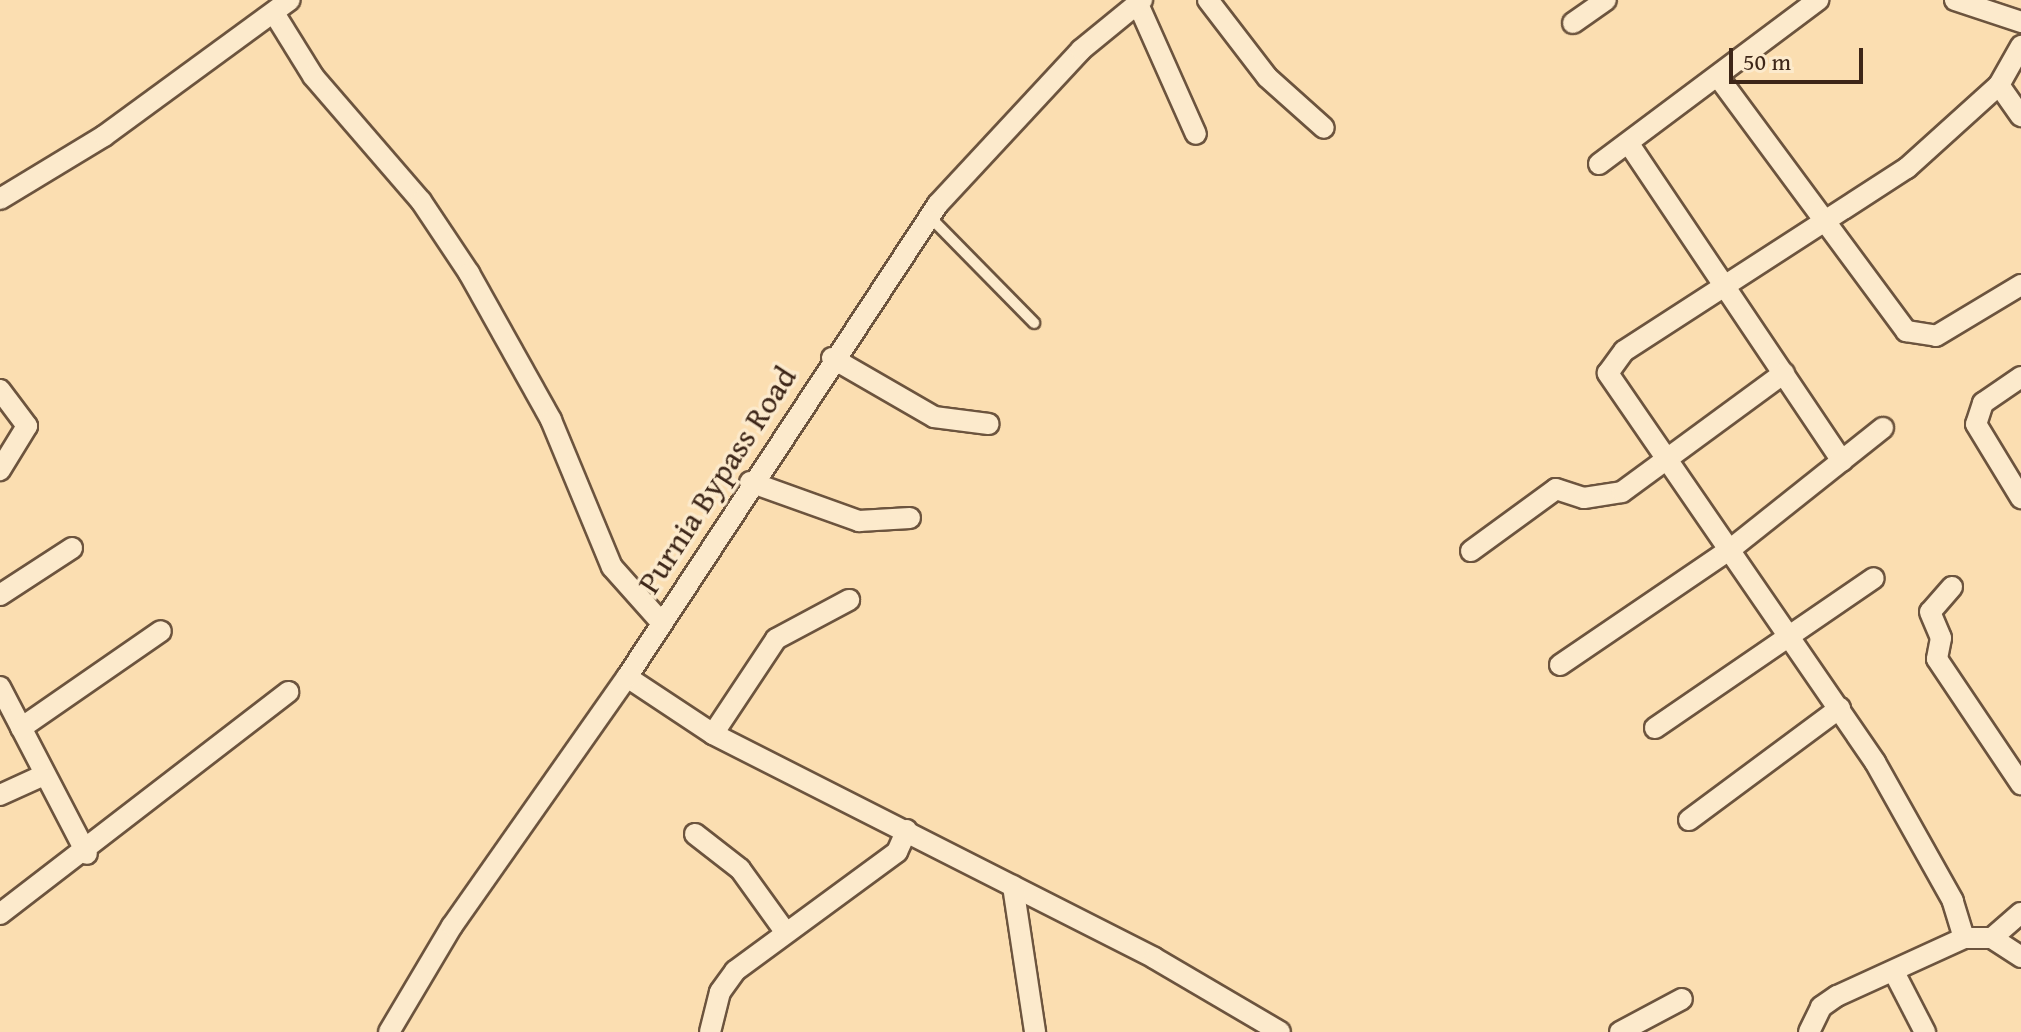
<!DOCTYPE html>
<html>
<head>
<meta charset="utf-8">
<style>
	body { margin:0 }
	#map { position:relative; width:2021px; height:1032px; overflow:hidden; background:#fbdeb1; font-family:"Gentium Book Plus",serif }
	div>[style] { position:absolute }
	.roads { filter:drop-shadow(2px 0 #6c543e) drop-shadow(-2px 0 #6c543e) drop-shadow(0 2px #6c543e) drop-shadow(0 -2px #6c543e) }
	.lane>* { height:10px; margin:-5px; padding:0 5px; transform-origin:5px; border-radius:5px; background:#fceacc }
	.street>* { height:20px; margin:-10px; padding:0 10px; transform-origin:10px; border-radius:10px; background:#fceacc }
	span { translate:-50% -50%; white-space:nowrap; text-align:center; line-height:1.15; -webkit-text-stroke:7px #fceacc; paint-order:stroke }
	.street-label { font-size:32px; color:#3d2618 }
	.scale { position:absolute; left:1729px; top:48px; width:134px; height:36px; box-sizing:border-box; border:4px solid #3d2618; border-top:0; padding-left:10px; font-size:24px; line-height:28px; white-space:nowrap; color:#3d2618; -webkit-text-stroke:6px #fceacc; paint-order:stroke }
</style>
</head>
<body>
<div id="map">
	<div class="roads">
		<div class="lane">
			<i style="left:929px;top:216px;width:150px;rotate:45.5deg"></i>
		</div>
		<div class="street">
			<i style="left:1208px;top:0;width:97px;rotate:52.5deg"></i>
			<i style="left:1267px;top:77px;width:76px;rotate:41.8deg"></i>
			<i style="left:1955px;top:0;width:70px;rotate:18.4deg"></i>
			<i style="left:1138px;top:4px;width:142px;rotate:66deg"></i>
			<i style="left:274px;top:13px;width:74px;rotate:58.2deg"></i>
			<i style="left:313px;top:76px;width:165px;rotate:49.2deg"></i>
			<i style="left:421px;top:201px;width:87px;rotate:56.3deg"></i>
			<i style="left:469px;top:273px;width:168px;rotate:60.8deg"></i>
			<i style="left:551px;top:420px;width:159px;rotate:67.5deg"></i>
			<i style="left:612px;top:567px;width:74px;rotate:48.3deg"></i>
			<i style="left:1573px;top:23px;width:40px;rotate:-34.9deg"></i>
			<i style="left:1719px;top:78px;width:315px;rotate:53.5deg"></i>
			<i style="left:1906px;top:331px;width:30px;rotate:9deg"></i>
			<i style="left:1936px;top:336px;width:99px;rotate:-31deg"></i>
			<i style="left:1999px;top:85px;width:38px;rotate:55deg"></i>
			<i style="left:1629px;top:144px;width:382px;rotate:56.1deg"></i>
			<i style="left:1599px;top:164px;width:274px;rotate:-36.8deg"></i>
			<i style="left:0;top:199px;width:122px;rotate:-31.2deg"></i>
			<i style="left:104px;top:136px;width:230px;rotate:-36.2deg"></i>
			<i style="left:832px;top:358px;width:118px;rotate:30deg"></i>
			<i style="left:934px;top:417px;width:55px;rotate:7.3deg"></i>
			<i style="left:2021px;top:377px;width:46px;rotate:145.6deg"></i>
			<i style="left:1983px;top:403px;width:22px;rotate:108deg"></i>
			<i style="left:1976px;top:424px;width:87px;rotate:58.7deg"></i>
			<i style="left:0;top:390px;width:45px;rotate:53.1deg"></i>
			<i style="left:27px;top:426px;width:52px;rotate:121.5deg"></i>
			<i style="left:750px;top:482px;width:116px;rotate:19.7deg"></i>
			<i style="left:859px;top:521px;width:51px;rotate:-3.4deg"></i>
			<i style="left:1471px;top:551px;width:105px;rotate:-36.1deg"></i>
			<i style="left:1556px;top:489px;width:29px;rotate:18deg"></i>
			<i style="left:1584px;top:498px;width:38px;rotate:-9deg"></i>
			<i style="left:1622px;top:492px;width:201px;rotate:-36.3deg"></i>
			<i style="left:1952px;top:587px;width:33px;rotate:131deg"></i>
			<i style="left:1930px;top:612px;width:28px;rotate:67deg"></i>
			<i style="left:1941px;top:638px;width:21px;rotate:101deg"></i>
			<i style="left:1937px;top:659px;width:151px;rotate:56.1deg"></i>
			<i style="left:0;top:595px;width:86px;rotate:-33.1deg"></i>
			<i style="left:1560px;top:665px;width:208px;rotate:-34.2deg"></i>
			<i style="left:1732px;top:548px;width:193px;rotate:-38.5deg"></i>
			<i style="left:627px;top:677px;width:103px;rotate:33.5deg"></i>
			<i style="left:713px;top:734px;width:495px;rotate:26.9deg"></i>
			<i style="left:1154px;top:958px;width:146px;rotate:30.4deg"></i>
			<i style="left:0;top:687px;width:188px;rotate:62.5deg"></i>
			<i style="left:21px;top:728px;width:170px;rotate:-34.7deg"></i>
			<i style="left:1655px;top:728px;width:265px;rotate:-34.4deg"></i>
			<i style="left:713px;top:734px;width:114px;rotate:-56.4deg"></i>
			<i style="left:776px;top:639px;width:83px;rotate:-28.1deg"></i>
			<i style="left:0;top:795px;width:48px;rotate:-24.4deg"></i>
			<i style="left:1689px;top:820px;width:188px;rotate:-36.6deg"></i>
			<i style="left:695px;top:834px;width:57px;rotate:37.9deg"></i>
			<i style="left:740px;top:869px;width:75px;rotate:54.2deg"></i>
			<i style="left:1013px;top:886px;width:148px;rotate:81.4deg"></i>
			<i style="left:0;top:914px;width:364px;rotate:-37.6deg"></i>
			<i style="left:1964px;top:938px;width:39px;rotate:-107deg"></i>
			<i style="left:1953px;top:901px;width:159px;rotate:-119.3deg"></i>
			<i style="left:1875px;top:762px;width:472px;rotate:-124.5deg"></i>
			<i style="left:1608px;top:373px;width:27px;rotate:-54deg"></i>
			<i style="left:1624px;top:351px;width:337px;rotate:-32.9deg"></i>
			<i style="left:1907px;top:168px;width:124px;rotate:-42.1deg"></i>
			<i style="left:1999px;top:85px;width:45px;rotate:-60.6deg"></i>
			<i style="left:1992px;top:938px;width:38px;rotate:-41deg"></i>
			<i style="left:1894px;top:972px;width:68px;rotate:62.7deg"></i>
			<i style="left:389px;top:1032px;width:123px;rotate:-59.3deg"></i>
			<i style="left:452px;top:926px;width:304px;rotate:-54.9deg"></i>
			<i style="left:627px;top:677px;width:566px;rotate:-56.67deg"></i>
			<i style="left:938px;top:204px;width:210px;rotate:-47.1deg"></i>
			<i style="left:1081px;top:50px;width:79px;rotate:-39.3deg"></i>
			<i style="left:710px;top:1032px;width:41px;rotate:-76deg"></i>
			<i style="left:720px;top:992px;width:26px;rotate:-54deg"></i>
			<i style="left:735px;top:971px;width:201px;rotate:-36.3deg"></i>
			<i style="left:897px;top:852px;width:24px;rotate:-66deg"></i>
			<i style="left:1620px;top:1032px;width:70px;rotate:-28deg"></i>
			<i style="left:1809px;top:1032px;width:28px;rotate:-64deg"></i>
			<i style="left:1821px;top:1007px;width:19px;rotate:-35deg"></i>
			<i style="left:1837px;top:996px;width:140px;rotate:-24.5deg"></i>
			<i style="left:1964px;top:938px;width:28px"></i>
			<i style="left:1992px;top:938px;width:35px;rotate:33deg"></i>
		</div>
	</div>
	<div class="street-label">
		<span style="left:717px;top:480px;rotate:-57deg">Purnia Bypass Road</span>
	</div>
	<div class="scale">50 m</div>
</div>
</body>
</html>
